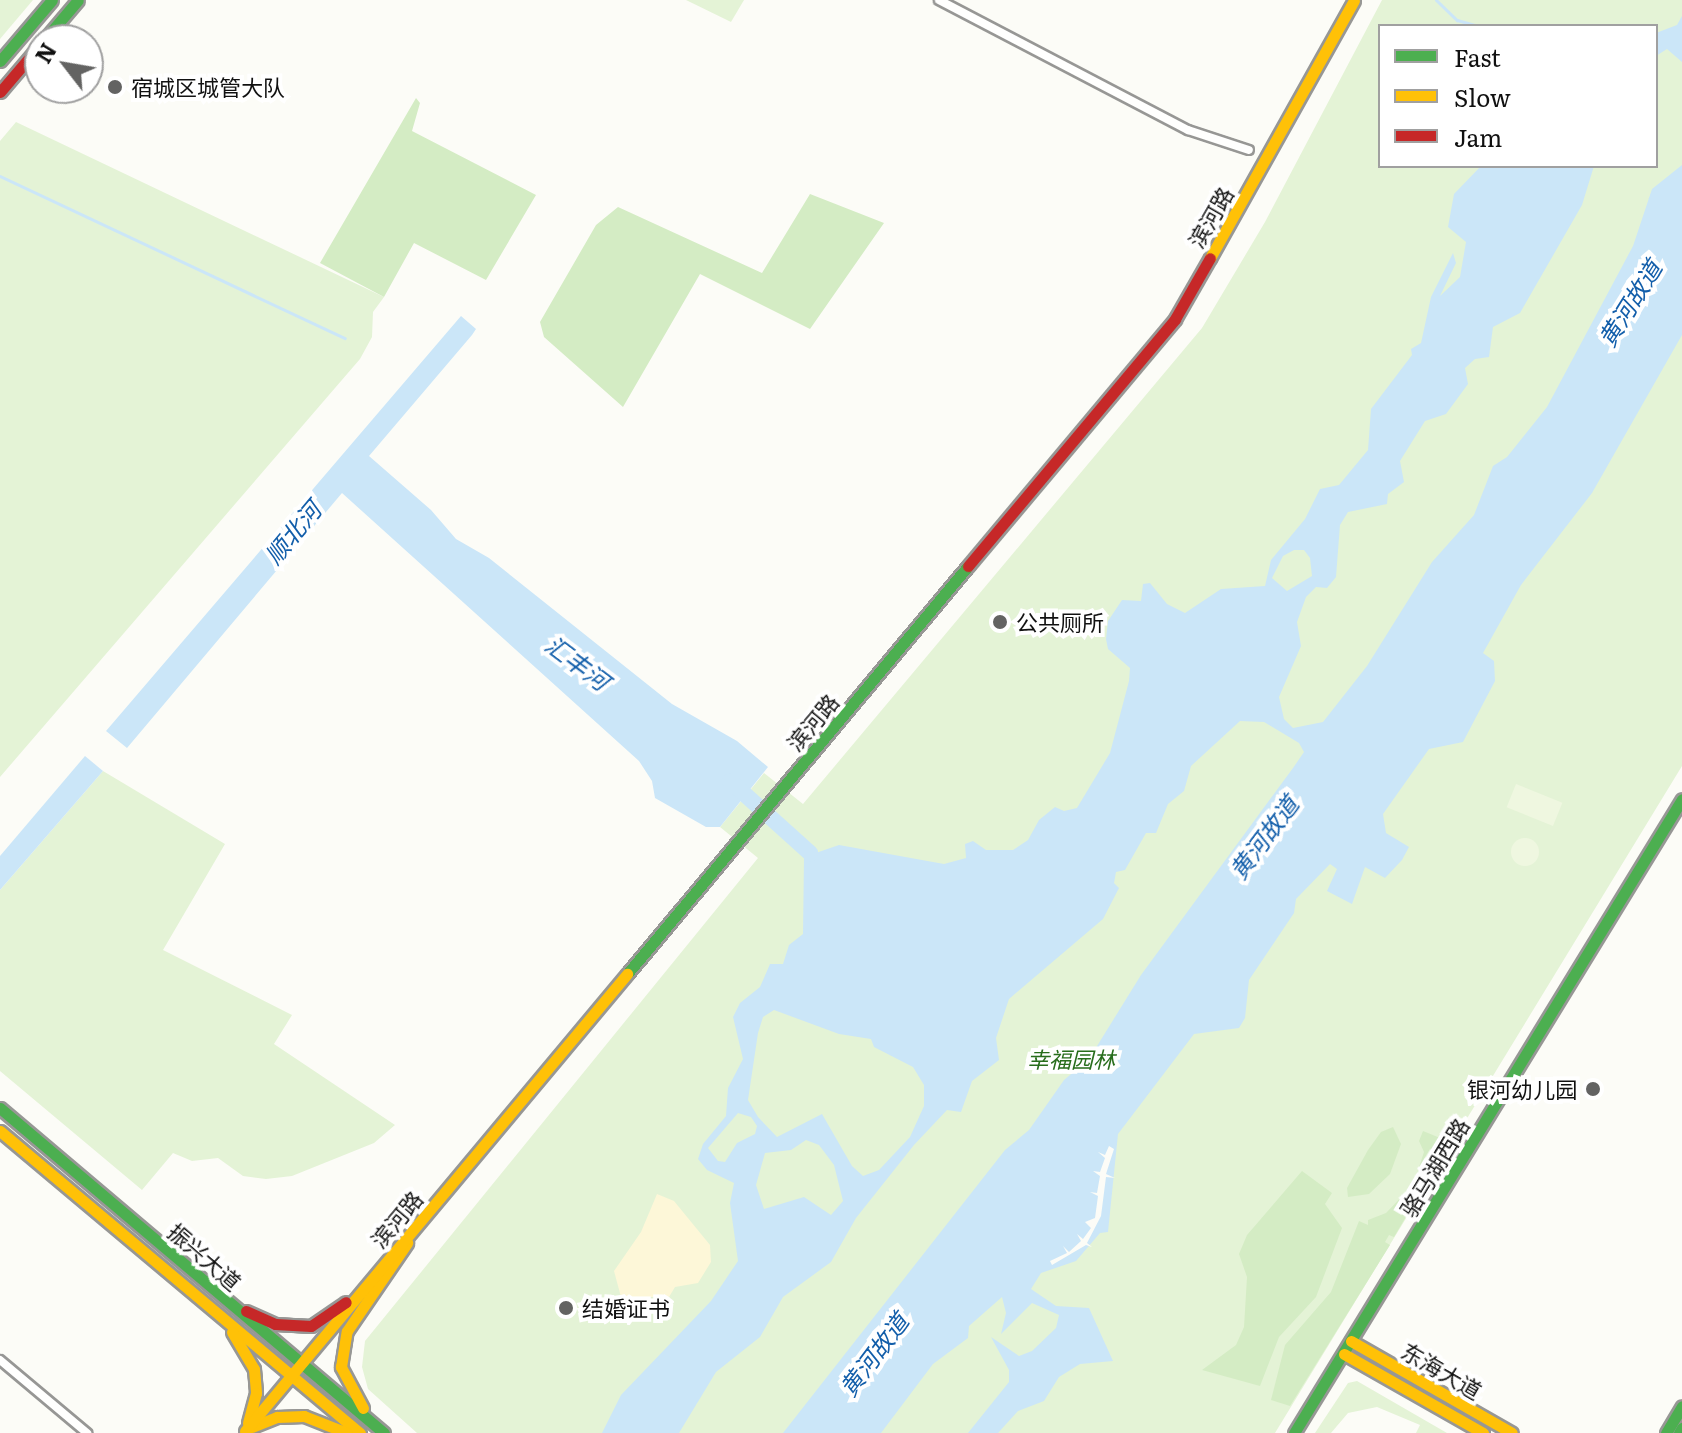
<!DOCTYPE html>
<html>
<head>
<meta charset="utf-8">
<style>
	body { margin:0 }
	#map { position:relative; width:1682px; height:1433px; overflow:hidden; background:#fcfcf7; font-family:Literata,"Noto Sans SC",serif }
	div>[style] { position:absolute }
	.green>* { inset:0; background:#e4f3d6 }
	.forest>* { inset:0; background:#d4ecc4 }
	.sand>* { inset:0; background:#fdf7d8 }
	.pitch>* { inset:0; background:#eff7e0; transform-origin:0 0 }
	.round { border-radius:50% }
	.water>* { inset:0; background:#cbe6f8 }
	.pier>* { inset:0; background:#fcfcf7 }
	.stream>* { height:3px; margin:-1.5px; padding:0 1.5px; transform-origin:1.5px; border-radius:1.5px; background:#cbe6f8 }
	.river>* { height:16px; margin:-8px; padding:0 8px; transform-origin:8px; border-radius:8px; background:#cbe6f8 }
	.roads { filter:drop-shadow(2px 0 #979795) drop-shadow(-2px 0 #979795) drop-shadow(0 2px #979795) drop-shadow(0 -2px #979795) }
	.street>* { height:8px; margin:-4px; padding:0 4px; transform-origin:4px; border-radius:4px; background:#fffffe }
	.fast>* { height:11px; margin:-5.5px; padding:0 5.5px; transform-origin:5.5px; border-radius:5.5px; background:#4caf50 }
	.slow>* { height:11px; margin:-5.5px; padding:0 5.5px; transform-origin:5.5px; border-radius:5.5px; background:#ffc107 }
	.jam>* { height:11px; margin:-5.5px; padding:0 5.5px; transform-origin:5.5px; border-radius:5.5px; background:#c62828 }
	.dots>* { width:22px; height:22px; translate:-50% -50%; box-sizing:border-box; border:4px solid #fff; border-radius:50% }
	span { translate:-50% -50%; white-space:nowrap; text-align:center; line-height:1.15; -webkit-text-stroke:8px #fff; paint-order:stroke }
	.poi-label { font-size:22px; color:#111 }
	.left { translate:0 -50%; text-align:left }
	.right { translate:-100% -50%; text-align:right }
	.street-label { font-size:22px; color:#111 }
	.park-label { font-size:22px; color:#286d1c; font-style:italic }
	.water-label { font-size:24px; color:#125eaa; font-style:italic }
	.legend { position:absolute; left:1378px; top:24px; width:280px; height:144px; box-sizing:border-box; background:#fff; border:2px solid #a0a0a0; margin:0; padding:10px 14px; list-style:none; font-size:24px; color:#111 }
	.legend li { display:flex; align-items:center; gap:16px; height:40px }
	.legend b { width:40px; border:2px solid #a0a0a0 }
	.north { position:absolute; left:24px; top:24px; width:80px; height:80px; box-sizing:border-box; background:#fff; border:2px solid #a0a0a0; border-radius:50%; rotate:301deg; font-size:22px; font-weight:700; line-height:32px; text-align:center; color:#111 }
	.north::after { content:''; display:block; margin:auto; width:28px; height:36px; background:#636362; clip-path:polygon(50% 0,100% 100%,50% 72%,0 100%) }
</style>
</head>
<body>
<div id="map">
	<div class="green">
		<i style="clip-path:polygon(0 0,33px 0,0 39px)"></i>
		<i style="clip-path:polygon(686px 0,744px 0,731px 22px)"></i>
		<i style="clip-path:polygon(evenodd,1382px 0,1682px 0,1682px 766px,1275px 1433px,417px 1433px,368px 1389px,362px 1367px,365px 1341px,758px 858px,720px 827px,764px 773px,803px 804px,1202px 328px,1265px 222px,1382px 0,1380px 26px,1656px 26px,1656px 166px,1380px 166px,1380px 26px)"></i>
		<i style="clip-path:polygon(16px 122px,384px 297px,373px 312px,372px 337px,360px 359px,0 777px,0 141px)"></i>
		<i style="clip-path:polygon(103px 771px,225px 844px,163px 950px,292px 1015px,274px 1044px,395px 1125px,374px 1143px,292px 1176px,266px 1179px,243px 1176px,218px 1158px,192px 1161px,173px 1153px,142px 1190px,0 1071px,0 890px)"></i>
		<i style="clip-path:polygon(1357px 1381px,1447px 1433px,1416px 1433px,1420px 1425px,1377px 1407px,1348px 1413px,1331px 1433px,1315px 1433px,1348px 1383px)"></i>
	</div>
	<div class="forest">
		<i style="clip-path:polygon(416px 98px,420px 103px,412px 131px,536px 195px,486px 280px,414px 243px,384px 297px,320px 263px)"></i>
		<i style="clip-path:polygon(810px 194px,884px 223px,810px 329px,700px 274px,623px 407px,544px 337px,540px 322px,596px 225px,618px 207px,762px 273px)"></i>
		<i style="clip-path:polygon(1393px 1127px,1401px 1144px,1390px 1174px,1369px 1194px,1348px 1197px,1347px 1188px,1368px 1150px,1381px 1132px)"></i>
		<i style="clip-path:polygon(1423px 1131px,1450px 1142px,1394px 1237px,1389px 1235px,1385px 1242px,1390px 1245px,1290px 1406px,1271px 1400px,1285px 1345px,1331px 1292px,1359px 1221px,1368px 1225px,1368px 1220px,1386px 1213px,1413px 1185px,1424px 1152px,1419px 1141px)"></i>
		<i style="clip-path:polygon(1302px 1171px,1332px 1193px,1325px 1204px,1342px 1228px,1316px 1297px,1279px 1337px,1260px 1386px,1202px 1370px,1236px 1345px,1244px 1327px,1247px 1277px,1239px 1254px,1247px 1235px)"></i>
	</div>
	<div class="sand">
		<i style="clip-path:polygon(657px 1194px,674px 1201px,710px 1245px,711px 1262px,698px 1283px,675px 1287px,669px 1297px,621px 1297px,614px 1271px,641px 1232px)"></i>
	</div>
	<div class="pitch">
		<i style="left:1516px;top:784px;width:50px;height:25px;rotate:22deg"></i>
		<i class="round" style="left:1511px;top:838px;width:28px;height:28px"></i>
	</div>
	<div class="water">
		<i style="clip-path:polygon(1682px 16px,1682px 62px,1667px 49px,1656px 56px,1656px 33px,1677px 25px)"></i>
		<i style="clip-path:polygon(evenodd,1682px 165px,1682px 335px,1592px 493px,1521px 585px,1483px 653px,1494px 661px,1495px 681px,1463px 742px,1429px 749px,1383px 814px,1386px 833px,1409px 847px,1402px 860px,1385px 878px,1365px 867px,1352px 904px,1327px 891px,1337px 869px,1330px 864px,1296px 899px,1294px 913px,1249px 980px,1245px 1018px,1239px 1028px,1194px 1034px,1118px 1134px,1108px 1232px,1100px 1233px,1076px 1261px,1041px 1273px,1031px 1289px,1056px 1306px,1089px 1308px,1113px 1361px,1080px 1364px,1059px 1377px,1044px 1401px,1018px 1411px,998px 1433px,968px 1433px,1009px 1382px,1009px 1370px,991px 1337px,1019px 1356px,1032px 1351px,1056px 1328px,1059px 1315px,1032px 1303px,1001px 1334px,1006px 1313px,1002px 1297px,969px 1326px,968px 1338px,933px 1364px,881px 1433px,783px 1433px,1005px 1150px,1029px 1130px,1064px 1080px,1089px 1059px,1141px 975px,1293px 768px,1304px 752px,1299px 743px,1264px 722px,1240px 721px,1191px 766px,1184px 791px,1168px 804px,1156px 833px,1146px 833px,1125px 870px,1116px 872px,1114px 883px,1119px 888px,1103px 919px,1009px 999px,996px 1038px,999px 1060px,972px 1081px,961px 1112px,947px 1110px,914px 1145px,856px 1218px,831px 1262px,783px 1297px,760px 1337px,716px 1372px,679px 1433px,602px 1433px,621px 1395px,711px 1301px,738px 1261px,730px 1203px,734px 1183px,707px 1170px,698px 1159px,703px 1144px,726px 1116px,728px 1088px,743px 1059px,733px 1017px,740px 1003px,760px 987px,770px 964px,783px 964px,789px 945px,803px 934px,804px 857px,839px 845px,944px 864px,966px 858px,965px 844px,973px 841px,986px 850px,1013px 850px,1028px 840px,1039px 820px,1055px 807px,1064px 811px,1077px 808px,1110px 753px,1129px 681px,1130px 668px,1108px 649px,1106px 639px,1108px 621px,1122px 600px,1141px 601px,1143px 584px,1150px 583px,1167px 604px,1185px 613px,1221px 589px,1265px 586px,1271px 560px,1305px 519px,1320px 489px,1339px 485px,1368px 450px,1371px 409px,1412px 355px,1411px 349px,1421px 343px,1431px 297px,1453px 253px,1456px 263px,1440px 296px,1460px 277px,1466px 242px,1448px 227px,1454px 194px,1481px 166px,1594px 166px,1582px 205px,1520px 313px,1493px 327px,1489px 357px,1475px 359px,1465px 368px,1468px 384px,1446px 414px,1425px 421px,1400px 461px,1404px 482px,1388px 494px,1387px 504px,1348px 512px,1340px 525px,1336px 577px,1327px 588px,1316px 587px,1306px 597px,1297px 622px,1301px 646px,1279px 697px,1284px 719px,1293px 728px,1323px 722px,1367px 666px,1432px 562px,1474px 515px,1493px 466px,1507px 457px,1547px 407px,1633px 246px,1652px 189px,1682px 165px,1294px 550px,1304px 550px,1310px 558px,1312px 576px,1287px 591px,1272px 578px,1283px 556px,1294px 550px,1682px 165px,774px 1010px,839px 1034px,871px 1039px,874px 1047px,913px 1067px,924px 1085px,924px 1106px,910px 1137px,879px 1170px,863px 1176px,852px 1166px,822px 1114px,777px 1137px,758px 1117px,748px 1100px,758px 1033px,763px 1017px,774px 1010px,1682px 165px,738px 1113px,751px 1117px,757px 1126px,755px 1134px,737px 1143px,725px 1162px,718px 1161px,708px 1148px,738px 1113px,1682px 165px,806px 1140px,819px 1145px,834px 1165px,843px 1201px,831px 1215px,804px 1197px,764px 1209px,756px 1185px,765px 1153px,791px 1150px,806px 1140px)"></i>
		<i style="clip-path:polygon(461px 316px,476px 329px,472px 335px,369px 456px,431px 510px,456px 539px,489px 558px,672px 704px,737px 741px,768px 767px,720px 827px,706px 827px,655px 798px,652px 781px,639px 761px,342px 493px,127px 748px,106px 731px)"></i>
		<i style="clip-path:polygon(85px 756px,103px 771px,0 890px,0 856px)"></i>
	</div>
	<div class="pier">
		<i style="clip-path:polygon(1109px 1146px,1114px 1149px,1106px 1174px,1115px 1178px,1106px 1177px,1101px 1216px,1087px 1243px,1092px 1247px,1086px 1245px,1052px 1265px,1050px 1261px,1067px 1253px,1063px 1246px,1069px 1252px,1081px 1241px,1077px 1234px,1083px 1239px,1091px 1228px,1085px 1222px,1095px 1218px,1098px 1196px,1090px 1192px,1097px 1193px,1100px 1176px,1093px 1171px,1100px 1172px,1105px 1158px,1098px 1152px,1105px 1155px)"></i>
	</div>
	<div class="stream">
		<i style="left:1436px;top:0;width:29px;rotate:44deg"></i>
		<i style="left:1457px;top:20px;width:22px;rotate:16deg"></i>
		<i style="left:0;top:176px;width:381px;rotate:25.2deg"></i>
	</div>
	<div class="river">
		<i style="left:730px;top:781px;width:108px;rotate:42deg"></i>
	</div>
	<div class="roads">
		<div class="street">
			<i style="left:939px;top:0;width:281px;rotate:27.6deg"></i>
			<i style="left:1188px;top:130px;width:64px;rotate:18.2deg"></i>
			<i style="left:0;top:1360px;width:114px;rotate:40deg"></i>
		</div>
		<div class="fast">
			<i style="left:44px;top:40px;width:52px;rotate:-49.6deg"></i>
			<i style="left:0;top:61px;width:80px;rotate:-49.6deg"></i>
			<i style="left:627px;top:974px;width:532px;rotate:-50.11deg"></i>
			<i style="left:0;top:1108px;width:503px;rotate:40.24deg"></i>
			<i style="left:1294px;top:1433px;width:743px;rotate:-58.53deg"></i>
			<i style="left:1666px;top:1433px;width:31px;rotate:-59deg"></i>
			<i style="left:1679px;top:1433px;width:6px;rotate:-59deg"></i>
		</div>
		<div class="slow">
			<i style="left:1210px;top:258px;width:295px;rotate:-60.8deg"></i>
			<i style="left:0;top:1131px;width:470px;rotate:40deg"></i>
			<i style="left:232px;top:1332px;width:43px;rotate:59.3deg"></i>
			<i style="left:254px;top:1369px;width:24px;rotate:85deg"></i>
			<i style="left:256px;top:1393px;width:31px;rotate:105deg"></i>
			<i style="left:1351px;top:1341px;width:185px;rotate:29.7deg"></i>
			<i style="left:1344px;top:1354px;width:160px;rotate:29.6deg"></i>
			<i style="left:363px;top:1408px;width:47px;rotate:-118.2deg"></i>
			<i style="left:341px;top:1367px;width:36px;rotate:-81deg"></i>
			<i style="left:347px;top:1331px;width:107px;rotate:-55.7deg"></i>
			<i style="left:252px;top:1427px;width:27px;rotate:-22deg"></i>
			<i style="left:277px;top:1417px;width:27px;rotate:-2deg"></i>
			<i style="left:304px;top:1416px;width:46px;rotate:21.6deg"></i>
			<i style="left:245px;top:1431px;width:596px;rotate:-50.11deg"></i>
		</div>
		<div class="jam">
			<i style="left:0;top:92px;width:62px;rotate:-49.6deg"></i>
			<i style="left:968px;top:566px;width:322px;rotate:-50deg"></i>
			<i style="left:1175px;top:319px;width:70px;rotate:-60.2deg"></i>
			<i style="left:246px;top:1311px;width:32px;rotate:24deg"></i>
			<i style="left:275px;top:1324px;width:36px;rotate:3deg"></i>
			<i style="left:311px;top:1326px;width:42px;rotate:-34.4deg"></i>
		</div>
	</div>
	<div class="dots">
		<i style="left:115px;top:87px;background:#636362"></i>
		<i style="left:1000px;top:622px;background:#636362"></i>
		<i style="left:1593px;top:1089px;background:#636362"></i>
		<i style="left:566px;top:1308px;background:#636362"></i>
	</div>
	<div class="poi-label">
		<span class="left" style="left:131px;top:87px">宿城区城管大队</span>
		<span class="left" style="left:1016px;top:622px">公共厕所</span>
		<span class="right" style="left:1577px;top:1089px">银河幼儿园</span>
		<span class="left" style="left:582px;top:1308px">结婚证书</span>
	</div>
	<div class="street-label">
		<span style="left:1210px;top:217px;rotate:-60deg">滨河路</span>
		<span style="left:812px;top:722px;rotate:-50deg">滨河路</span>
		<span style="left:1434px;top:1167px;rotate:-59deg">骆马湖西路</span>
		<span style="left:396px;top:1219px;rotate:-50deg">滨河路</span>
		<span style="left:205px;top:1256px;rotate:41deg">振兴大道</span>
		<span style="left:1442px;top:1370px;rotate:30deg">东海大道</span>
	</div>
	<div class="park-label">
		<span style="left:1071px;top:1059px">幸福园林</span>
	</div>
	<div class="water-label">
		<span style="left:1629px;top:303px;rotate:-58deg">黄河故道</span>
		<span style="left:292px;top:532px;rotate:-50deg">顺北河</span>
		<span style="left:578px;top:662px;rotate:37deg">汇丰河</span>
		<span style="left:1263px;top:837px;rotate:-53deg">黄河故道</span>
		<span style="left:873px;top:1354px;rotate:-53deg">黄河故道</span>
	</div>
	<ul class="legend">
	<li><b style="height:10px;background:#4caf50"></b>Fast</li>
	<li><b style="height:10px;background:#ffc107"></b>Slow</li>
	<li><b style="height:10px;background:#c62828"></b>Jam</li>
	</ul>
	<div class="north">N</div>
</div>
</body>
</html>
